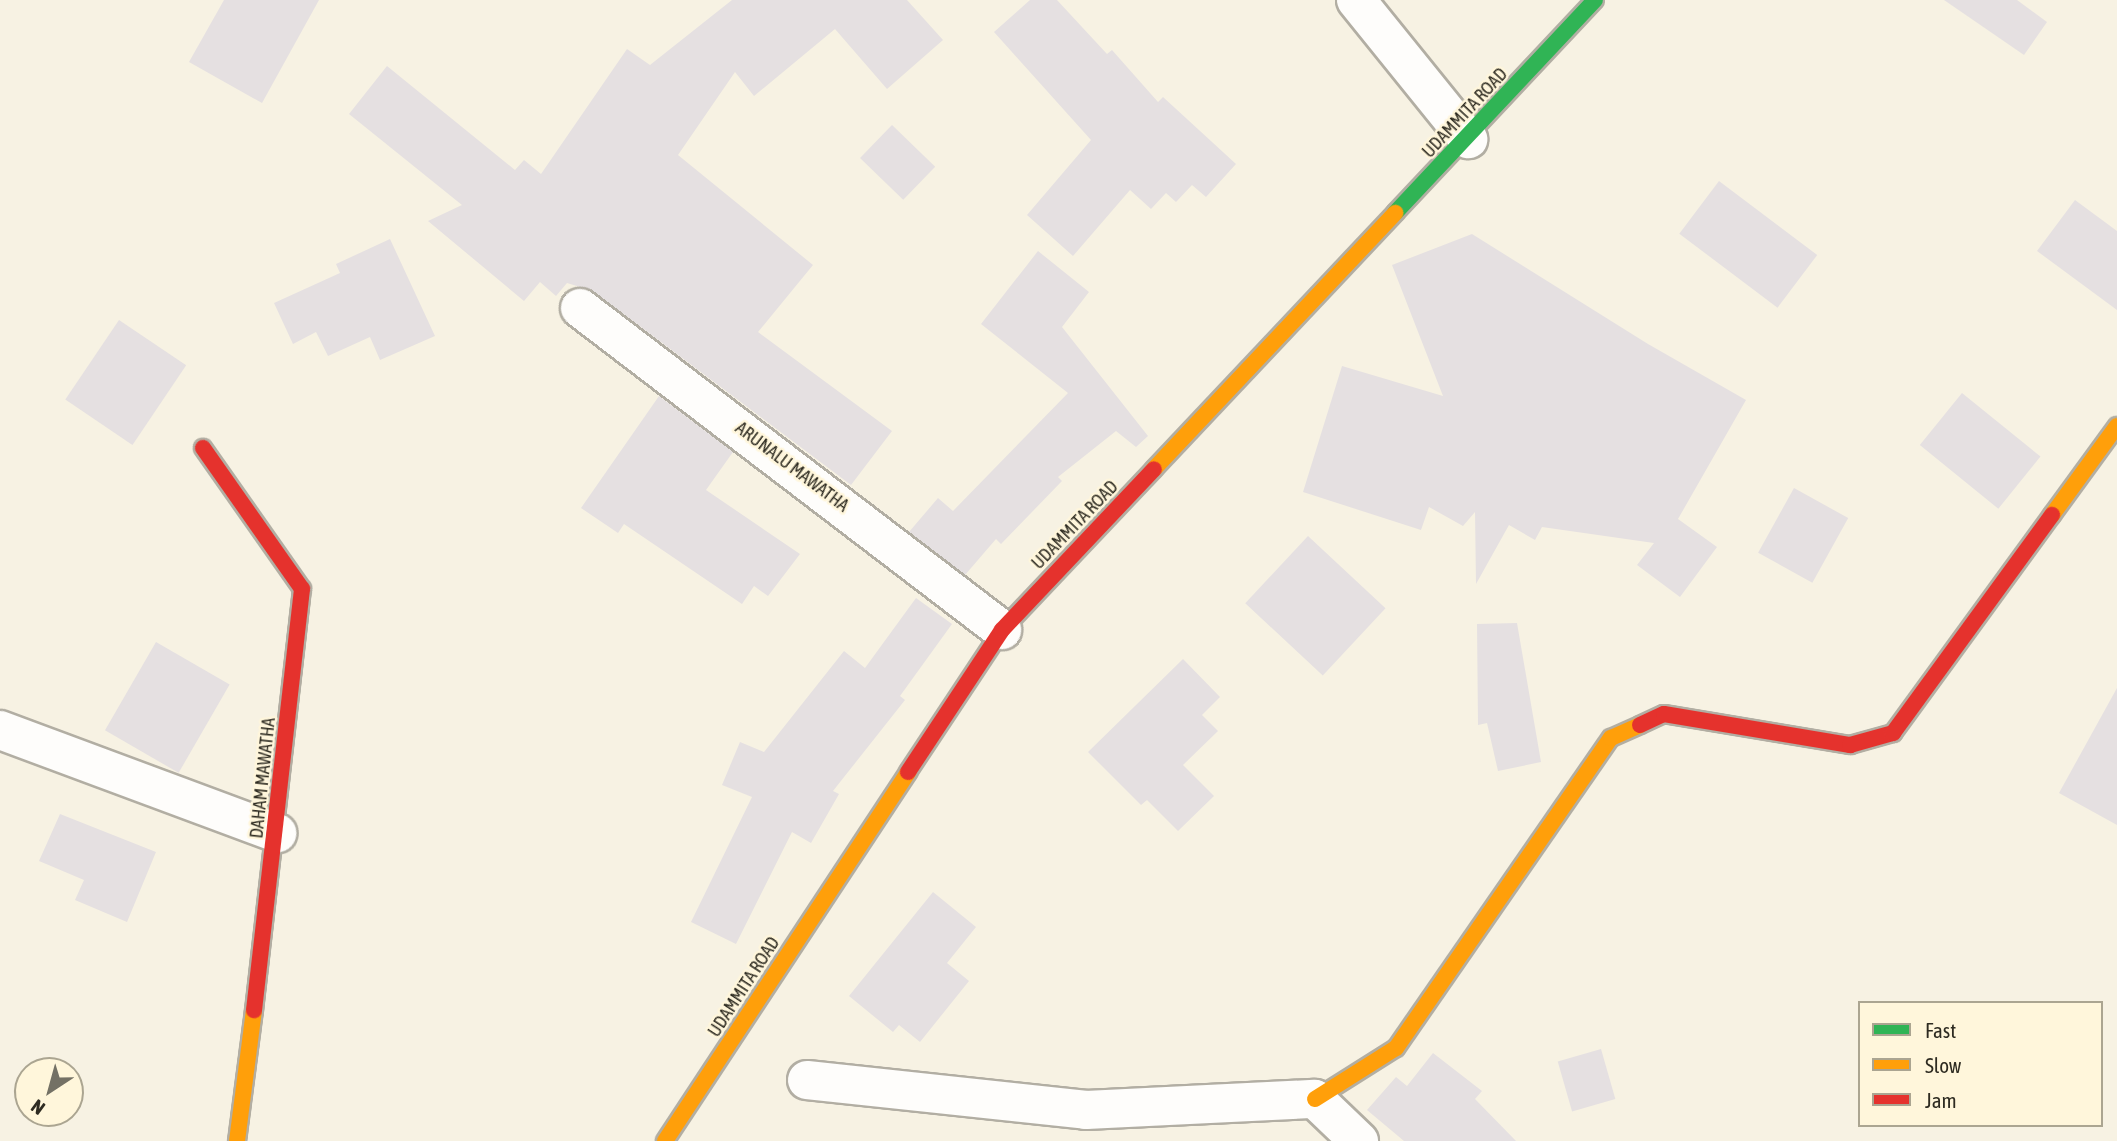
<!DOCTYPE html>
<html>
<head>
<meta charset="utf-8">
<style>
	body { margin:0 }
	#map { position:relative; width:2117px; height:1141px; overflow:hidden; background:#f7f2e3; font-family:"Asap Condensed",sans-serif }
	div>[style] { position:absolute }
	.building>* { inset:0; background:#e5e0e1; transform-origin:0 0 }
	.roads { filter:drop-shadow(2px 0 #b2aea3) drop-shadow(-2px 0 #b2aea3) drop-shadow(0 2px #b2aea3) drop-shadow(0 -2px #b2aea3) }
	.street>* { height:38px; margin:-19px; padding:0 19px; transform-origin:19px; border-radius:19px; background:#fefdfb }
	.fast>* { height:16px; margin:-8px; padding:0 8px; transform-origin:8px; border-radius:8px; background:#30b455 }
	.slow>* { height:16px; margin:-8px; padding:0 8px; transform-origin:8px; border-radius:8px; background:#ff9f0a }
	.jam>* { height:16px; margin:-8px; padding:0 8px; transform-origin:8px; border-radius:8px; background:#e5322d }
	span { translate:-50% -50%; white-space:nowrap; text-align:center; line-height:1.15; -webkit-text-stroke:5px #fff6db; paint-order:stroke }
	.street-label { font-size:18px; color:#2e2b21 }
	.legend { position:absolute; left:1858px; top:1001px; width:245px; height:126px; box-sizing:border-box; background:#fff6db; border:2px solid #aba591; margin:0; padding:9px 12px; list-style:none; font-size:21px; color:#2e2b21 }
	.legend li { display:flex; align-items:center; gap:14px; height:35px }
	.legend b { width:35px; border:2px solid #aba591 }
	.north { position:absolute; left:14px; top:1057px; width:70px; height:70px; box-sizing:border-box; background:#fff6db; border:2px solid #aba591; border-radius:50%; rotate:216deg; font-size:19px; font-weight:700; line-height:28px; text-align:center; color:#2e2b21 }
	.north::after { content:''; display:block; margin:auto; width:24px; height:32px; background:#747165; clip-path:polygon(50% 0,100% 100%,50% 72%,0 100%) }
</style>
</head>
<body>
<div id="map">
	<div class="building">
		<i style="clip-path:polygon(224px 0,319px 0,262px 103px,189px 62px)"></i>
		<i style="clip-path:polygon(732px 0,907px 0,943px 40px,887px 89px,835px 29px,754px 96px,735px 72px,678px 155px,813px 265px,758px 332px,892px 431px,851px 485px,593px 291px,567px 283px,556px 296px,540px 282px,524px 301px,428px 221px,462px 205px,349px 114px,387px 66px,515px 170px,524px 160px,541px 174px,627px 49px,650px 65px)"></i>
		<i style="clip-path:polygon(1030px 0,1057px 0,1107px 54px,1112px 50px,1158px 102px,1163px 97px,1236px 164px,1206px 197px,1192px 185px,1176px 202px,1166px 193px,1151px 209px,1130px 190px,1073px 256px,1027px 215px,1091px 140px,994px 32px)"></i>
		<i style="clip-path:polygon(1944px 0,2017px 0,2047px 22px,2024px 55px)"></i>
		<i style="left:892px;top:125px;width:60px;height:46px;rotate:44deg"></i>
		<i style="left:1719px;top:181px;width:123px;height:66px;rotate:37deg"></i>
		<i style="clip-path:polygon(2075px 200px,2117px 231px,2117px 310px,2037px 251px)"></i>
		<i style="clip-path:polygon(1472px 234px,1648px 344px,1746px 400px,1678px 519px,1717px 547px,1680px 597px,1637px 565px,1654px 543px,1542px 527px,1535px 540px,1509px 525px,1476px 584px,1475px 512px,1463px 526px,1429px 507px,1421px 530px,1303px 492px,1342px 366px,1443px 396px,1392px 265px)"></i>
		<i style="clip-path:polygon(390px 239px,435px 336px,380px 360px,370px 337px,328px 356px,316px 332px,293px 344px,274px 303px,340px 273px,336px 264px)"></i>
		<i style="clip-path:polygon(1038px 251px,1089px 292px,1062px 327px,1148px 436px,1136px 447px,1116px 431px,1058px 477px,1062px 481px,1001px 544px,996px 539px,965px 575px,909px 532px,938px 498px,953px 511px,1068px 393px,981px 324px)"></i>
		<i style="left:119px;top:320px;width:81px;height:96px;rotate:34deg"></i>
		<i style="left:1962px;top:393px;width:101px;height:67px;rotate:39deg"></i>
		<i style="clip-path:polygon(659px 396px,733px 452px,706px 490px,800px 554px,768px 596px,754px 586px,742px 604px,624px 524px,618px 533px,581px 508px)"></i>
		<i style="left:1794px;top:488px;width:62px;height:74px;rotate:29deg"></i>
		<i style="left:1308px;top:536px;width:106px;height:92px;rotate:43deg"></i>
		<i style="clip-path:polygon(916px 598px,952px 624px,900px 696px,905px 700px,833px 791px,839px 794px,811px 843px,792px 832px,736px 944px,691px 922px,752px 797px,722px 785px,740px 742px,764px 752px,844px 651px,865px 668px)"></i>
		<i style="clip-path:polygon(1517px 623px,1541px 762px,1498px 771px,1487px 723px,1478px 725px,1477px 624px)"></i>
		<i style="left:156px;top:642px;width:85px;height:102px;rotate:30deg"></i>
		<i style="clip-path:polygon(1183px 659px,1220px 697px,1202px 715px,1218px 731px,1183px 765px,1214px 796px,1178px 831px,1147px 800px,1141px 805px,1088px 752px)"></i>
		<i style="clip-path:polygon(2117px 688px,2117px 825px,2059px 793px)"></i>
		<i style="clip-path:polygon(60px 814px,156px 852px,127px 922px,75px 900px,84px 880px,39px 861px)"></i>
		<i style="clip-path:polygon(933px 892px,976px 927px,947px 963px,969px 981px,920px 1042px,899px 1025px,893px 1032px,849px 996px)"></i>
		<i style="left:1601px;top:1049px;width:52px;height:45px;rotate:74deg"></i>
		<i style="clip-path:polygon(1433px 1053px,1482px 1091px,1475px 1099px,1516px 1141px,1404px 1141px,1367px 1110px,1396px 1077px,1407px 1086px)"></i>
	</div>
	<div class="roads">
		<div class="street">
			<i style="left:1356px;top:0;width:179px;rotate:51.1deg"></i>
			<i style="left:580px;top:308px;width:531px;rotate:37.34deg"></i>
			<i style="left:0;top:730px;width:296px;rotate:20.4deg"></i>
			<i style="left:807px;top:1080px;width:281px;rotate:6.1deg"></i>
			<i style="left:1086px;top:1110px;width:229px;rotate:-2.8deg"></i>
			<i style="left:1315px;top:1099px;width:61px;rotate:43.7deg"></i>
		</div>
		<div class="fast">
			<i style="left:1395px;top:213px;width:292px;rotate:-46.8deg"></i>
		</div>
		<div class="slow">
			<i style="left:1154px;top:469px;width:352px;rotate:-46.7deg"></i>
			<i style="left:2052px;top:515px;width:110px;rotate:-53.9deg"></i>
			<i style="left:1315px;top:1099px;width:96px;rotate:-32.2deg"></i>
			<i style="left:1396px;top:1048px;width:377px;rotate:-55.3deg"></i>
			<i style="left:1611px;top:738px;width:32px;rotate:-24deg"></i>
			<i style="left:237px;top:1141px;width:132px;rotate:-82.6deg"></i>
			<i style="left:665px;top:1141px;width:442px;rotate:-56.6deg"></i>
		</div>
		<div class="jam">
			<i style="left:203px;top:448px;width:172px;rotate:54.9deg"></i>
			<i style="left:302px;top:589px;width:424px;rotate:96.5deg"></i>
			<i style="left:1640px;top:725px;width:26px;rotate:-25deg"></i>
			<i style="left:1664px;top:714px;width:189px;rotate:9.5deg"></i>
			<i style="left:1850px;top:745px;width:45px;rotate:-15.6deg"></i>
			<i style="left:1893px;top:733px;width:270px;rotate:-53.9deg"></i>
			<i style="left:908px;top:772px;width:170px;rotate:-56.5deg"></i>
			<i style="left:1002px;top:630px;width:221px;rotate:-46.6deg"></i>
		</div>
	</div>
	<div class="street-label">
		<span style="left:1465px;top:113px;rotate:-47deg">UDAMMITA ROAD</span>
		<span style="left:792px;top:467px;rotate:37deg">ARUNALU MAWATHA</span>
		<span style="left:1075px;top:525px;rotate:-46deg">UDAMMITA ROAD</span>
		<span style="left:263px;top:778px;rotate:-84deg">DAHAM MAWATHA</span>
		<span style="left:744px;top:987px;rotate:-57deg">UDAMMITA ROAD</span>
	</div>
	<ul class="legend">
	<li><b style="height:9px;background:#30b455"></b>Fast</li>
	<li><b style="height:9px;background:#ff9f0a"></b>Slow</li>
	<li><b style="height:9px;background:#e5322d"></b>Jam</li>
	</ul>
	<div class="north">N</div>
</div>
</body>
</html>
